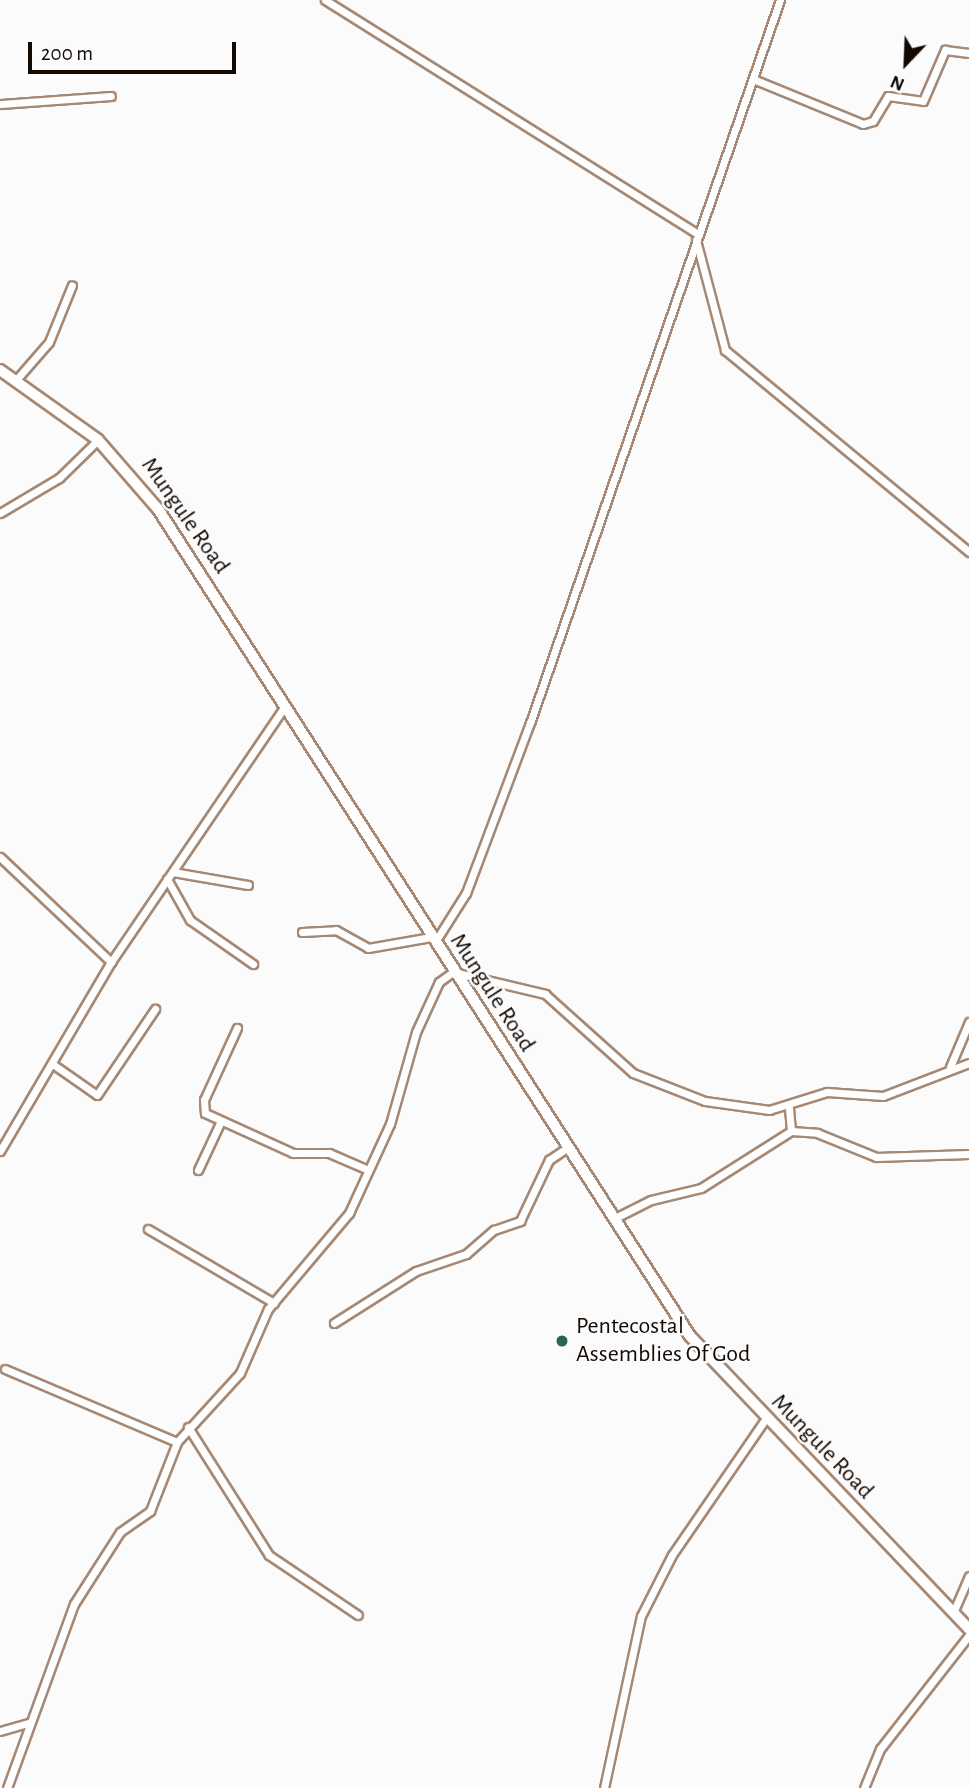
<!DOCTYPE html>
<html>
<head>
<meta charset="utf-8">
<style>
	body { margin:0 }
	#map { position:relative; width:969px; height:1788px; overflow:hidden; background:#fbfbfb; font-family:"Alegreya Sans",sans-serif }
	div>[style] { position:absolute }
	.roads { filter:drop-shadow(2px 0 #a58974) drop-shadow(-2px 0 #a58974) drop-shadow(0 2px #a58974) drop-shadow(0 -2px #a58974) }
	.street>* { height:7px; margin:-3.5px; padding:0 3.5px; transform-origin:3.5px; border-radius:3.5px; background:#fff }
	.secondary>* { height:10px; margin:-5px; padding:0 5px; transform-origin:5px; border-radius:5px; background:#fff }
	.dots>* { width:19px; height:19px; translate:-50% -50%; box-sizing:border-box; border:4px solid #fbfbfb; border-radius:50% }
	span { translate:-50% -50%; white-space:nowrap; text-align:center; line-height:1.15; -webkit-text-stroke:5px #fbfbfb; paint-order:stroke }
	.street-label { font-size:24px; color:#130903 }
	.poi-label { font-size:24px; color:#130903 }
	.left { translate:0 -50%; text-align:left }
	.north { position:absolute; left:871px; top:28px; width:70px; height:70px; -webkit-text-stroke:5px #fbfbfb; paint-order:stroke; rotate:203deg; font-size:19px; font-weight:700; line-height:28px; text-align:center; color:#130903 }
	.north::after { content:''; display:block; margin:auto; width:24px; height:32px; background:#130903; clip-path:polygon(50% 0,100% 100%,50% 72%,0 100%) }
	.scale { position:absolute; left:28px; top:42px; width:208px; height:32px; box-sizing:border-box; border:4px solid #130903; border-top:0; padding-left:9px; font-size:21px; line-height:24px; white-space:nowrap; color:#130903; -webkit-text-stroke:5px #fbfbfb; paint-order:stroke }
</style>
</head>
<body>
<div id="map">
	<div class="roads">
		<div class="street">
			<i style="left:325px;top:0;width:440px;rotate:32.1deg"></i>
			<i style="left:753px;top:79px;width:119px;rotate:22.2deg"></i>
			<i style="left:863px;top:124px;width:10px;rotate:-17deg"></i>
			<i style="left:873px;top:121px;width:29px;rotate:-59deg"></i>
			<i style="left:888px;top:96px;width:35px;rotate:8deg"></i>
			<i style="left:923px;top:101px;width:56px;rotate:-66.7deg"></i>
			<i style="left:945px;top:50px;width:24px;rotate:7deg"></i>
			<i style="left:0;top:104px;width:111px;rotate:-4.1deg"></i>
			<i style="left:696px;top:240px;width:114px;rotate:75.2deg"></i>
			<i style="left:725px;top:350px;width:317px;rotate:39.6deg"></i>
			<i style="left:16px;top:380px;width:50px;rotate:-49deg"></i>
			<i style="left:49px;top:342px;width:61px;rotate:-68deg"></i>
			<i style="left:0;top:513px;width:69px;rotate:-30.7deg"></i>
			<i style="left:59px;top:478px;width:54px;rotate:-44.3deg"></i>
			<i style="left:0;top:857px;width:153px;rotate:43.4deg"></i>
			<i style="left:173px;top:872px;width:76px;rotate:9.8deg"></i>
			<i style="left:167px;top:879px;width:47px;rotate:60.7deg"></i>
			<i style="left:190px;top:920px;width:77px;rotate:34.9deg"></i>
			<i style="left:302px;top:932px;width:34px;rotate:-3deg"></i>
			<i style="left:336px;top:930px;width:37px;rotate:29deg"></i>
			<i style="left:368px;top:948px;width:64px;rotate:-9.9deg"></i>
			<i style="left:435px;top:942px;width:58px;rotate:-57.7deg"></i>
			<i style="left:466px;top:893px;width:182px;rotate:-69.4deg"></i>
			<i style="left:530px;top:723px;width:765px;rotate:-70.93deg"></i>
			<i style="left:237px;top:1028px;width:79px;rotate:114.6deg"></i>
			<i style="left:204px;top:1100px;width:13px;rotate:86deg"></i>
			<i style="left:205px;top:1113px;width:97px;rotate:24.4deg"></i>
			<i style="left:293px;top:1153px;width:36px"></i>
			<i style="left:329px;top:1153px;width:40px;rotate:23.4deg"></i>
			<i style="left:54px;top:1065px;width:52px;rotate:34.9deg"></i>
			<i style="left:97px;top:1095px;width:104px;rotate:-56deg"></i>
			<i style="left:950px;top:1067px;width:49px;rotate:-67.1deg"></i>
			<i style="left:789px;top:1108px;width:23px;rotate:85deg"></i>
			<i style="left:0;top:1151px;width:219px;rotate:-59.6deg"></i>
			<i style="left:111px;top:962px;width:310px;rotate:-55.8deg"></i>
			<i style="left:198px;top:1170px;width:54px;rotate:-64.9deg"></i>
			<i style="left:613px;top:1219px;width:42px;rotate:-26.6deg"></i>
			<i style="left:651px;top:1200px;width:51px;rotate:-13.5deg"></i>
			<i style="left:701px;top:1188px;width:107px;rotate:-32.3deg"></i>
			<i style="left:791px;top:1131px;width:26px;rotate:4deg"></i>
			<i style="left:817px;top:1133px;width:64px;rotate:22.1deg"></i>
			<i style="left:876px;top:1157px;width:93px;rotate:-1.8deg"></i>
			<i style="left:148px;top:1229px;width:146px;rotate:30.4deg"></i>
			<i style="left:334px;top:1323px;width:97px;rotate:-32.4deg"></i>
			<i style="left:416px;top:1271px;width:53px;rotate:-18.8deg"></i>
			<i style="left:466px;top:1254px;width:37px;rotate:-41deg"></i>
			<i style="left:494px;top:1230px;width:28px;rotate:-19deg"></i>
			<i style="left:520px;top:1221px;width:68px;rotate:-64.6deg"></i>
			<i style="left:549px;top:1160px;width:22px;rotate:-34deg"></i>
			<i style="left:5px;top:1369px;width:187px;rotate:23deg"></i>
			<i style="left:188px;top:1427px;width:151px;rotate:57.7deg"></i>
			<i style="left:269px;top:1555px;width:107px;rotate:34deg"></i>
			<i style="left:953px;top:1613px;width:40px;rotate:-66.6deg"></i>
			<i style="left:0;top:1731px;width:29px;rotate:-16deg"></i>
			<i style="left:7px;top:1788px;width:196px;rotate:-70deg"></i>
			<i style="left:74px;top:1604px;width:85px;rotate:-57.4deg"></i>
			<i style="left:120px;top:1532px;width:37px;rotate:-35deg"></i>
			<i style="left:150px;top:1511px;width:74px;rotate:-68.6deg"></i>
			<i style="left:177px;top:1442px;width:93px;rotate:-47.6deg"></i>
			<i style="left:240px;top:1373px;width:70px;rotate:-66.4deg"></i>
			<i style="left:268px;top:1309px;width:126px;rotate:-49.8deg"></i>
			<i style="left:349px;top:1213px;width:98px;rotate:-65.3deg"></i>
			<i style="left:390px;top:1124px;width:96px;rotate:-74.2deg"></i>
			<i style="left:416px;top:1032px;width:55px;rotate:-65.3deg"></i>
			<i style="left:439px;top:982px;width:17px;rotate:-36deg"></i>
			<i style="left:453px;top:972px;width:95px;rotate:13.4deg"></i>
			<i style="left:545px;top:994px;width:118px;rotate:41.9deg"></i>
			<i style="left:633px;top:1073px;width:77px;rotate:21.3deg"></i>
			<i style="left:705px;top:1101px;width:65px;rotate:8deg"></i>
			<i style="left:769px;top:1110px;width:61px;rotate:-17.2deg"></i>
			<i style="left:827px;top:1092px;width:56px;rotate:4.1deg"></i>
			<i style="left:883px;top:1096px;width:92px;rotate:-21deg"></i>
			<i style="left:604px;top:1788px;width:176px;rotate:-77.9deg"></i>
			<i style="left:641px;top:1616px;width:68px;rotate:-63.1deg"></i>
			<i style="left:672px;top:1555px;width:166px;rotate:-55.5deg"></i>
			<i style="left:864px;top:1788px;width:42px;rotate:-67.7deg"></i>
			<i style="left:880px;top:1749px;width:145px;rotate:-52deg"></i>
		</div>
		<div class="secondary">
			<i style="left:0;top:370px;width:120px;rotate:35.5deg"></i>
			<i style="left:98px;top:440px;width:91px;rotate:49deg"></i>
			<i style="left:158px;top:509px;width:983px;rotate:57.25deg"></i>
			<i style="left:690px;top:1336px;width:405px;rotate:46.4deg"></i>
		</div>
	</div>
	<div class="dots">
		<i style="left:562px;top:1341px;background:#286450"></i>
	</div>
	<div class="street-label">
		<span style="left:185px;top:516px;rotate:55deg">Mungule Road</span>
		<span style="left:492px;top:993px;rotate:57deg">Mungule Road</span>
		<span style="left:822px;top:1447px;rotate:46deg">Mungule Road</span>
	</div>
	<div class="poi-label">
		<span class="left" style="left:576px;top:1341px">Pentecostal<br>Assemblies Of God</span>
	</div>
	<div class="north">N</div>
	<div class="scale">200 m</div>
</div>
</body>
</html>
